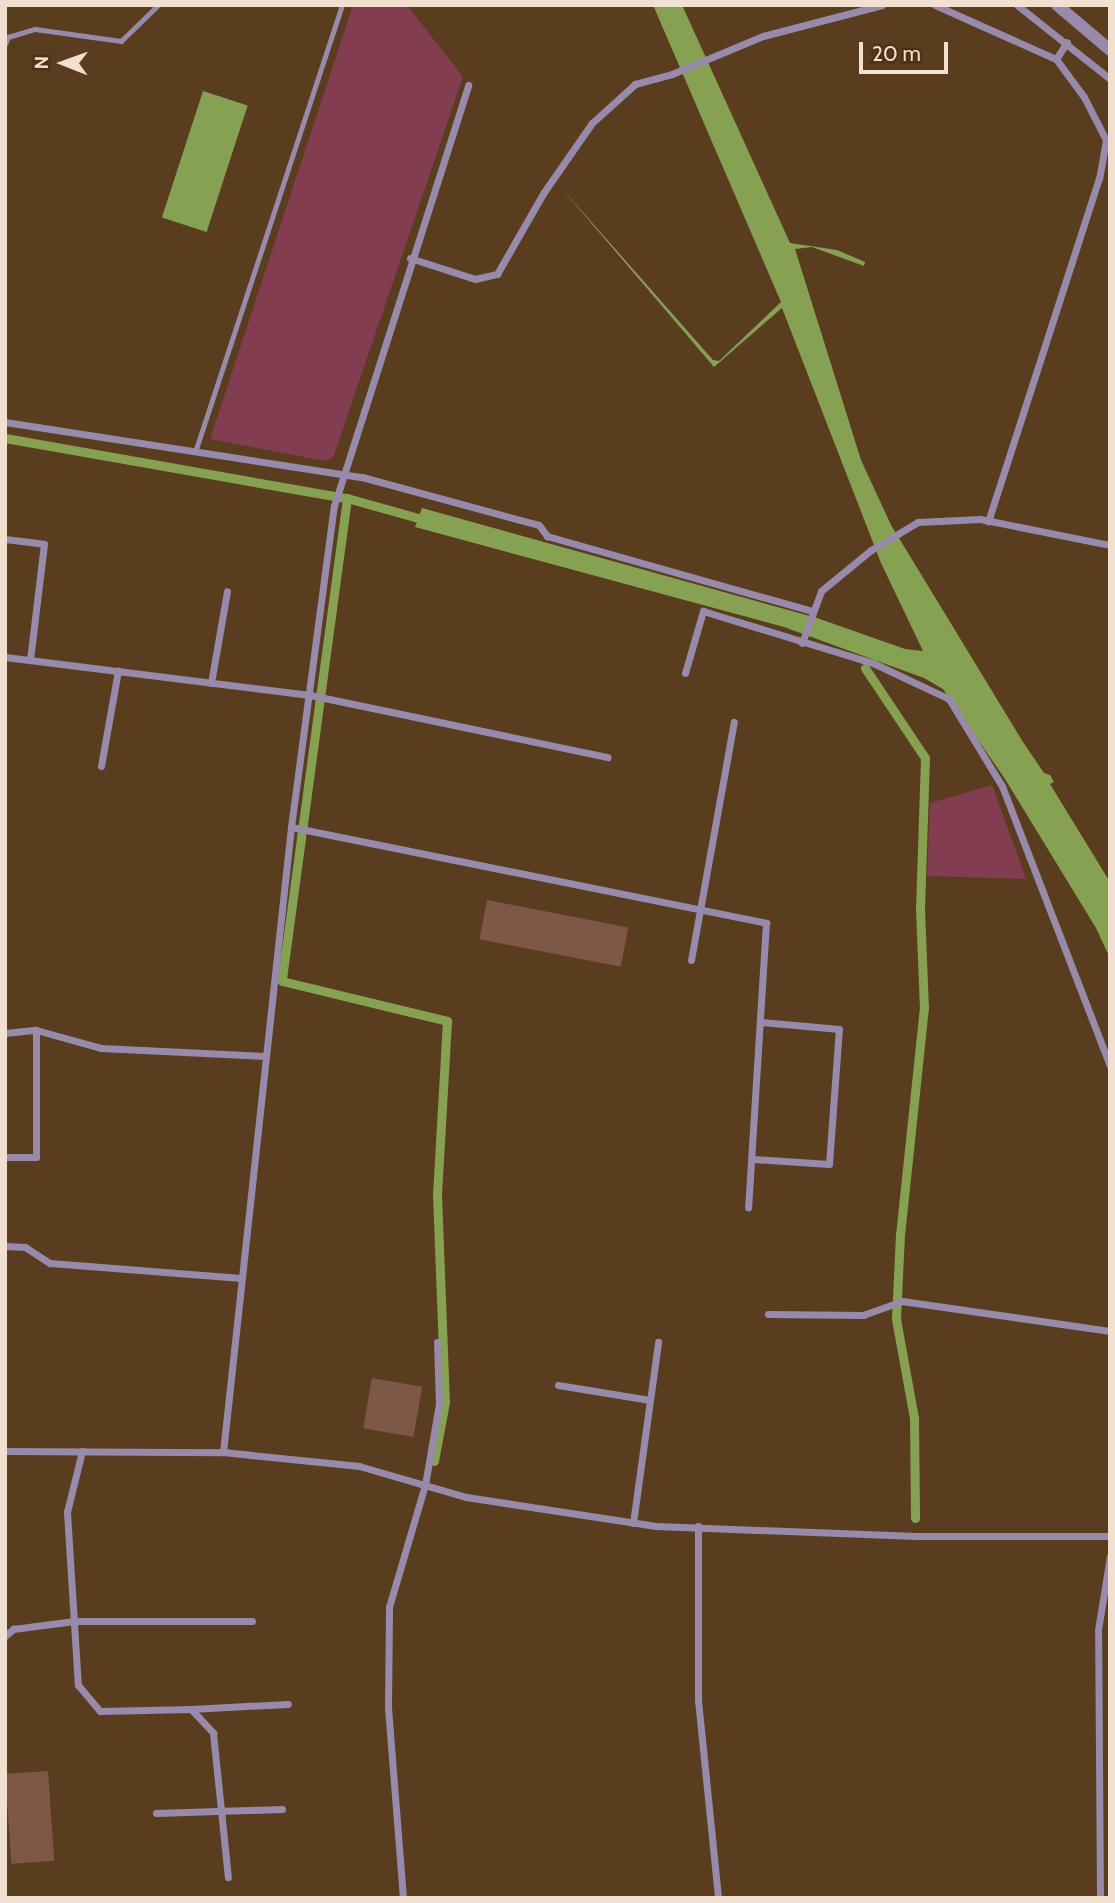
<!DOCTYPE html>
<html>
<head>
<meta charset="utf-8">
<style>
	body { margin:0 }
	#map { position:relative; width:1115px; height:1903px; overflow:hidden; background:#5a3c1f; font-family:Cabin,sans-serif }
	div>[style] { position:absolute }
	.green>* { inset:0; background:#823d50 }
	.water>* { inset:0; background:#86a152; transform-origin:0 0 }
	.stream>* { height:9px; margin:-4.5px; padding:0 4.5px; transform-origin:4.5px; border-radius:4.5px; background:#86a152 }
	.building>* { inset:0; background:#7f5746; transform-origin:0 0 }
	.service>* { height:5px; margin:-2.5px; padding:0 2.5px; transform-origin:2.5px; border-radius:2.5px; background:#988aaa }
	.minor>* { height:7px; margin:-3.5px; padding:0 3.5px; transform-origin:3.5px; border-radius:3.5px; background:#988aaa }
	.tertiary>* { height:12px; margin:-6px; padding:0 6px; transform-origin:6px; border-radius:6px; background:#988aaa }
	span { translate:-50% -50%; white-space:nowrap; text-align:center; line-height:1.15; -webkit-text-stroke:5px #4e3215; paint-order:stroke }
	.frame { position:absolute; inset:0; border:7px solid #f1dfcf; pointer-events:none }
	.north { position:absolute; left:28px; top:28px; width:70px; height:70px; -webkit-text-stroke:5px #4e3215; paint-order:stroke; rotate:271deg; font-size:19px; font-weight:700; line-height:28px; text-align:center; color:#f1dfcf }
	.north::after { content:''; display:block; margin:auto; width:24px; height:32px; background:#f1dfcf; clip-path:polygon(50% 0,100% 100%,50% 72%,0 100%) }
	.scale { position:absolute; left:859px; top:42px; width:89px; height:32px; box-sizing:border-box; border:4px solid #f1dfcf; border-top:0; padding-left:9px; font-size:21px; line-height:24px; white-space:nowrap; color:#f1dfcf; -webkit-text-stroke:5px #4e3215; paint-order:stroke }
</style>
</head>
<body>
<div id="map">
	<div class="green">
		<i style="clip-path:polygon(353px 5px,407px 5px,463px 77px,333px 458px,325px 461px,210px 439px)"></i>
		<i style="clip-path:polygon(992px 785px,1026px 879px,927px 876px,930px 803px)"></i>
	</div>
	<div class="water">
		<i style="clip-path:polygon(653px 5px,682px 5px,790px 243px,837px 250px,865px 262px,864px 266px,812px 247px,795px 249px,861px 460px,891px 525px,1023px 742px,1044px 773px,1050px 775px,1054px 782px,1050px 784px,1110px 882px,1110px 958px,1096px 928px,1005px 779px,943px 689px,924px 678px,784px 627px,415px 527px,422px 508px,817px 618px,905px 649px,923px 651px,881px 563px,782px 308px,714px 367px,558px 184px,713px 360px,719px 361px,781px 302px)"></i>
		<i style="left:203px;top:91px;width:47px;height:133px;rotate:18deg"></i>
	</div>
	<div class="stream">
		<i style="left:5px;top:438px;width:347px;rotate:10deg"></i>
		<i style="left:347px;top:498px;width:85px;rotate:15.7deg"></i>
		<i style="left:347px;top:498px;width:487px;rotate:97.7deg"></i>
		<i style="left:282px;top:981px;width:170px;rotate:13.6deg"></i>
		<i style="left:447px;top:1021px;width:174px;rotate:93.3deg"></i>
		<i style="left:437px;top:1195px;width:207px;rotate:87.8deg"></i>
		<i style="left:445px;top:1402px;width:60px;rotate:100.6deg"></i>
		<i style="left:865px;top:668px;width:108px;rotate:56.3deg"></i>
		<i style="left:925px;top:758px;width:151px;rotate:91.9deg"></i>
		<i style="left:920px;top:909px;width:98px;rotate:87.7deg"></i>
		<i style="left:924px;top:1007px;width:228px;rotate:96deg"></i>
		<i style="left:900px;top:1234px;width:85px;rotate:92.7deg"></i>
		<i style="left:896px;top:1319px;width:101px;rotate:79.7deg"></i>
		<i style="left:914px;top:1418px;width:100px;rotate:89.4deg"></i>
	</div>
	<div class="building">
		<i style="left:487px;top:900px;width:144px;height:40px;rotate:11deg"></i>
		<i style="left:372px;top:1378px;width:51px;height:51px;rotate:10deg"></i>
		<i style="left:48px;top:1771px;width:90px;height:43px;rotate:86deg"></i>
	</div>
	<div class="service">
		<i style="left:5px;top:44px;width:8px;rotate:-67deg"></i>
		<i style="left:8px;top:37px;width:28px;rotate:-17deg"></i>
		<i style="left:35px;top:29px;width:87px;rotate:7.9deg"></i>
		<i style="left:121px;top:41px;width:52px;rotate:-44.2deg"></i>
		<i style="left:195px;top:452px;width:471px;rotate:-71.8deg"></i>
	</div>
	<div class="minor">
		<i style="left:935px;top:5px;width:133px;rotate:24.1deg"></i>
		<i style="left:1056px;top:59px;width:47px;rotate:53.6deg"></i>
		<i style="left:1084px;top:97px;width:48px;rotate:62.9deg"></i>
		<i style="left:1106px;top:140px;width:39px;rotate:100deg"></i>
		<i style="left:1099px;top:178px;width:361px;rotate:107.9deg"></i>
		<i style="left:1017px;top:5px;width:119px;rotate:38.5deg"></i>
		<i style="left:1056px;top:59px;width:20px;rotate:-57deg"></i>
		<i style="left:410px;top:258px;width:68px;rotate:17.9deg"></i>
		<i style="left:475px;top:279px;width:23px;rotate:-13deg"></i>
		<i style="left:497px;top:274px;width:95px;rotate:-60.2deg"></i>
		<i style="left:544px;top:192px;width:84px;rotate:-55.2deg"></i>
		<i style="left:592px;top:123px;width:58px;rotate:-42.2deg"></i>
		<i style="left:635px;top:84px;width:38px;rotate:-15deg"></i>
		<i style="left:672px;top:74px;width:99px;rotate:-22.7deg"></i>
		<i style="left:763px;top:36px;width:123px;rotate:-14.6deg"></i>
		<i style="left:5px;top:422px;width:361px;rotate:8.8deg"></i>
		<i style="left:362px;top:477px;width:183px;rotate:15.2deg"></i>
		<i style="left:539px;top:525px;width:14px;rotate:54deg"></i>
		<i style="left:547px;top:536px;width:275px;rotate:15.8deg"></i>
		<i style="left:5px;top:539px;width:39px;rotate:7deg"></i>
		<i style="left:44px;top:544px;width:117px;rotate:96.9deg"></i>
		<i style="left:802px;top:643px;width:55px;rotate:-69.9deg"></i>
		<i style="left:821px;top:591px;width:65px;rotate:-39.4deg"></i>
		<i style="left:871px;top:550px;width:55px;rotate:-30.8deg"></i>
		<i style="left:918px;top:522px;width:62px;rotate:-2.8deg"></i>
		<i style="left:980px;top:519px;width:133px;rotate:11.3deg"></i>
		<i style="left:5px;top:657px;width:307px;rotate:7.1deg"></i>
		<i style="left:310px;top:695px;width:304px;rotate:11.8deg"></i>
		<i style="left:685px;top:673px;width:65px;rotate:-73.8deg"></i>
		<i style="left:703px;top:611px;width:178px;rotate:17deg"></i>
		<i style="left:873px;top:663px;width:84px;rotate:25.3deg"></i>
		<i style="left:949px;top:699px;width:102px;rotate:58.7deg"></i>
		<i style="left:1002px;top:786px;width:300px;rotate:68.9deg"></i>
		<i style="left:211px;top:683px;width:93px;rotate:-80.1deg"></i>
		<i style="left:101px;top:766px;width:97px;rotate:-79.9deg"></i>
		<i style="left:291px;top:827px;width:485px;rotate:11.4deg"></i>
		<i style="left:766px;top:923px;width:285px;rotate:93.6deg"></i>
		<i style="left:691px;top:960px;width:242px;rotate:-79.8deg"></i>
		<i style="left:5px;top:1033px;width:31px;rotate:-6deg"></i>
		<i style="left:36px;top:1030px;width:67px;rotate:15.5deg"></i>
		<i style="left:101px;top:1048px;width:163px;rotate:2.8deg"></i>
		<i style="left:5px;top:1157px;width:31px"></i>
		<i style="left:36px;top:1157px;width:127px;rotate:-90deg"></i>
		<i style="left:752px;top:1159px;width:77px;rotate:3.7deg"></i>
		<i style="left:829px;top:1164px;width:135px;rotate:-85.8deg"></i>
		<i style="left:839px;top:1029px;width:79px;rotate:-174.9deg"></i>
		<i style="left:5px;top:1246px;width:20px;rotate:3deg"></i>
		<i style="left:25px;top:1247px;width:30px;rotate:33deg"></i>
		<i style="left:50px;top:1263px;width:192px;rotate:4.5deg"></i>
		<i style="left:768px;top:1314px;width:95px;rotate:0.6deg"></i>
		<i style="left:863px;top:1315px;width:41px;rotate:-19.7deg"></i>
		<i style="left:902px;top:1301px;width:210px;rotate:8.2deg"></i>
		<i style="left:558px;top:1385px;width:93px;rotate:9.3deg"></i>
		<i style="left:5px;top:1451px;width:218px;rotate:0.3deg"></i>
		<i style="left:223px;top:1452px;width:137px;rotate:5.9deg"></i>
		<i style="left:359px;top:1466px;width:111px;rotate:16.2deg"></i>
		<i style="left:466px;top:1497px;width:192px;rotate:8.7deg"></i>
		<i style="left:656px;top:1526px;width:260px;rotate:2.2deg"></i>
		<i style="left:916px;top:1536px;width:194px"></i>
		<i style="left:82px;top:1451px;width:63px;rotate:103.8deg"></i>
		<i style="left:67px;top:1512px;width:173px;rotate:86.4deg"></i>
		<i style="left:78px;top:1685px;width:34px;rotate:50deg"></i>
		<i style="left:100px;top:1711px;width:91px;rotate:-1.3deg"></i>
		<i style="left:191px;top:1709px;width:33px;rotate:47deg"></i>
		<i style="left:213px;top:1733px;width:145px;rotate:84.1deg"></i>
		<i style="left:223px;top:1452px;width:629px;rotate:-83.79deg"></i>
		<i style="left:291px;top:827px;width:324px;rotate:-82.4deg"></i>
		<i style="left:334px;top:506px;width:442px;rotate:-72.3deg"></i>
		<i style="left:633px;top:1523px;width:183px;rotate:-82.1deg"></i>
		<i style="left:698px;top:1526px;width:174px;rotate:90deg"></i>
		<i style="left:698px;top:1700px;width:199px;rotate:84.2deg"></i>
		<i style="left:5px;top:1636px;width:11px;rotate:-41deg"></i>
		<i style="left:13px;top:1629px;width:62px;rotate:-7.5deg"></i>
		<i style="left:74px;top:1621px;width:178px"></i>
		<i style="left:191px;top:1709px;width:97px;rotate:-3deg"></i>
		<i style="left:156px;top:1813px;width:126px;rotate:-1.8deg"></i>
		<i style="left:403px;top:1898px;width:192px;rotate:-94.5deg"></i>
		<i style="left:388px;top:1707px;width:100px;rotate:-89.4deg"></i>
		<i style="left:389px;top:1607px;width:127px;rotate:-73.6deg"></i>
		<i style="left:425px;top:1485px;width:82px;rotate:-80.2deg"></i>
		<i style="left:439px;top:1404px;width:62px;rotate:-91.8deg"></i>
		<i style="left:1100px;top:1898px;width:268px;rotate:-90.4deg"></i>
		<i style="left:1098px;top:1630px;width:75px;rotate:-80.8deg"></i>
	</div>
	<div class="tertiary">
		<i style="left:1057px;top:5px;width:70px;rotate:40.3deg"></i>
	</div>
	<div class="frame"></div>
	<div class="north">N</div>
	<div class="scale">20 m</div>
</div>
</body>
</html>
